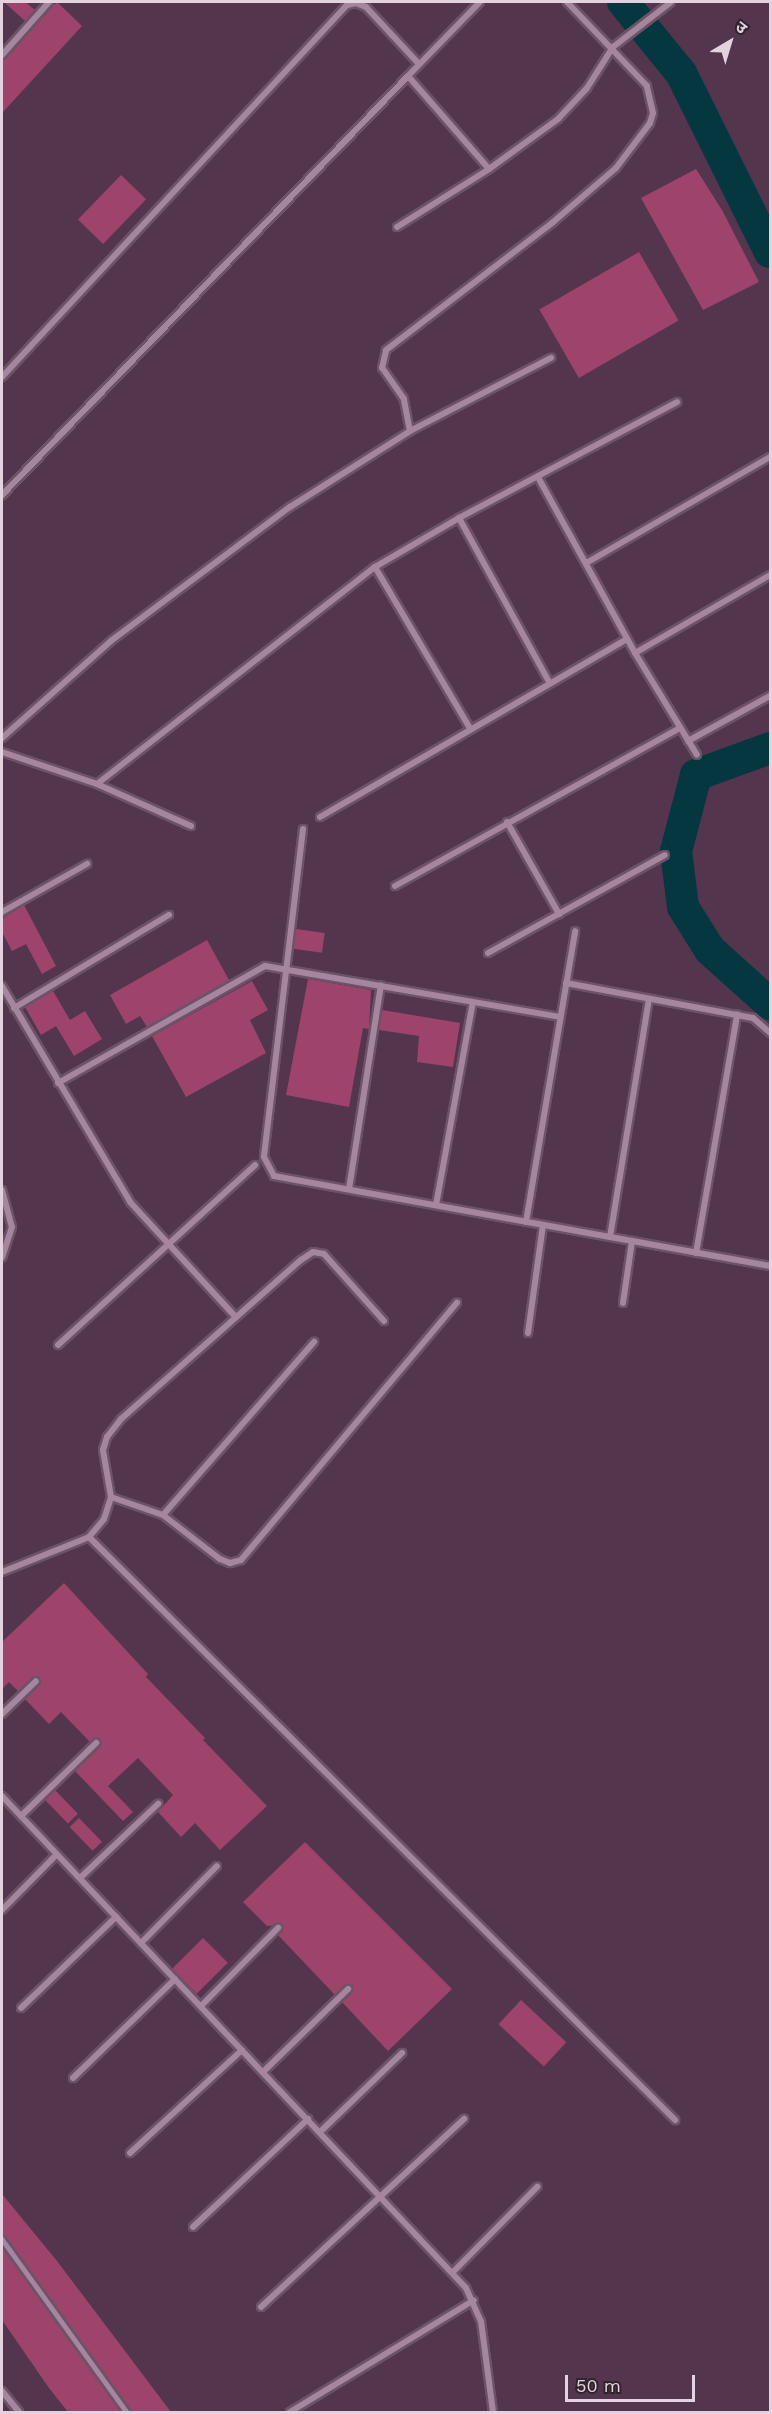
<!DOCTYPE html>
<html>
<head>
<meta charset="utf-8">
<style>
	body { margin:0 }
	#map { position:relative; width:772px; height:2414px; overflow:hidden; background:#53364d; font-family:"Work Sans","Noto Sans Devanagari",sans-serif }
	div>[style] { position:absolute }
	.river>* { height:32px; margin:-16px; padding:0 16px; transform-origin:16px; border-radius:16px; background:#053740 }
	.building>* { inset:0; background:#9e436c; transform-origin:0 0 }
	.roads { filter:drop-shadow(2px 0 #6c5367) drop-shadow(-2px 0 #6c5367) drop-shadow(0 2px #6c5367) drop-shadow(0 -2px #6c5367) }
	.lane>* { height:4.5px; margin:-2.25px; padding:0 2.25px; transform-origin:2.25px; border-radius:2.25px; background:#a6859e }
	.street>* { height:6px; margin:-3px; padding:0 3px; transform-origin:3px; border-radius:3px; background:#a6859e }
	span { translate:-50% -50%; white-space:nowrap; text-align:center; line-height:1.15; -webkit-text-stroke:4.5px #30232d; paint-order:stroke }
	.frame { position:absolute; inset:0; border:3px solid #e4d2e0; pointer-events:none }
	.north { position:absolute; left:700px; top:12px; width:60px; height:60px; -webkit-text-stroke:4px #30232d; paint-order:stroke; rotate:38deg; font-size:16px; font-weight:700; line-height:24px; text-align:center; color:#e4d2e0 }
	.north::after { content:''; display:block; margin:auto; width:21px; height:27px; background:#e4d2e0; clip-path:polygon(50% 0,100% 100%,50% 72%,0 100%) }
	.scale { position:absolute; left:565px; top:2375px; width:130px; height:27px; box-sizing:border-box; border:3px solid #e4d2e0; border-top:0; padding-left:8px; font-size:18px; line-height:21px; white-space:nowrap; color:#e4d2e0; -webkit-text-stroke:4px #30232d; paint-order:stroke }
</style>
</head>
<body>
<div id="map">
	<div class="river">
		<i style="left:623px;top:2px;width:92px;rotate:50.8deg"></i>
		<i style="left:681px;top:73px;width:200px;rotate:63.6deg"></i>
		<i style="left:770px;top:748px;width:79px;rotate:160deg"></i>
		<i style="left:696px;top:775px;width:79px;rotate:104.7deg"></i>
		<i style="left:676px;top:851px;width:56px;rotate:82.9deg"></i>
		<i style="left:683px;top:907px;width:51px;rotate:57.9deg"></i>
		<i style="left:710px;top:950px;width:81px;rotate:42deg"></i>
	</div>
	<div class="building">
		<i style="clip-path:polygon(4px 2px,25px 2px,35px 10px,25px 21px)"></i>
		<i style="clip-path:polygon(57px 2px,82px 26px,2px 113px,2px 61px)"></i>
		<i style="clip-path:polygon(696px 169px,722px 210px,759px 282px,703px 310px,641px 198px)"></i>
		<i style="left:121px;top:175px;width:35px;height:62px;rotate:44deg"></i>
		<i style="left:639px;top:252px;width:79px;height:115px;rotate:60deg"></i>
		<i style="clip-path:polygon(24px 905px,56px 966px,42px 974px,26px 944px,12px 951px,2px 932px,2px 919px)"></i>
		<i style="left:296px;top:929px;width:29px;height:20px;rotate:8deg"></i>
		<i style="clip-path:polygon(207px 940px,229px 980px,147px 1027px,140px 1016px,126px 1024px,110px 995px)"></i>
		<i style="clip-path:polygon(308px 979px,371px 990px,369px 1029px,363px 1028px,349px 1107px,286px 1095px)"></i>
		<i style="clip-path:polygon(252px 981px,268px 1010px,250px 1020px,266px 1053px,186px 1097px,152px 1036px)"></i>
		<i style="clip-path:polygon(53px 991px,70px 1020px,85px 1011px,102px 1039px,74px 1056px,56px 1026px,41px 1035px,25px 1007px)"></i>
		<i style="clip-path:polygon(382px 1010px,460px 1023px,453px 1067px,417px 1062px,419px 1036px,379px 1030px)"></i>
		<i style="clip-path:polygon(64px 1583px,148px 1674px,146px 1677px,205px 1738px,203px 1740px,267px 1806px,220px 1850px,195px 1823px,181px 1837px,158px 1812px,173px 1795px,138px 1758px,108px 1786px,133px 1812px,123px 1821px,75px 1771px,100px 1747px,100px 1740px,90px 1742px,61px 1712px,49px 1724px,25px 1699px,41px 1683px,38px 1676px,18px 1691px,9px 1682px,2px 1689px,2px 1642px)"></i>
		<i style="left:55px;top:1790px;width:33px;height:14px;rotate:46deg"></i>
		<i style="left:79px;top:1818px;width:33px;height:13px;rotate:46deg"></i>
		<i style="clip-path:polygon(305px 1842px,452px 1989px,388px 2051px,342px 2002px,353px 1991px,351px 1985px,345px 1985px,335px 1995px,278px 1935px,282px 1925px,267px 1926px,243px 1902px)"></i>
		<i style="left:203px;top:1938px;width:35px;height:44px;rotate:45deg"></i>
		<i style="left:521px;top:2000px;width:62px;height:33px;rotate:43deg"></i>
		<i style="clip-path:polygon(2px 2194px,57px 2261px,171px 2412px,131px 2412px,2px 2235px)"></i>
		<i style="clip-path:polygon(2px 2246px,122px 2412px,68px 2412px,49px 2388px,2px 2320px)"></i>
	</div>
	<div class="roads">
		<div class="lane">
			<i style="left:2px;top:2239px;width:213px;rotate:54.2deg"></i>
		</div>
		<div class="street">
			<i style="left:2px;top:55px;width:71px;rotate:-48.4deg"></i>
			<i style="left:408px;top:76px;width:103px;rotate:-45.8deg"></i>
			<i style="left:397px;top:227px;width:109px;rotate:-32.2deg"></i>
			<i style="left:489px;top:169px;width:85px;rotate:-35.9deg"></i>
			<i style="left:558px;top:119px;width:42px;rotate:-46.9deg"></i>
			<i style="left:587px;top:88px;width:49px;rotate:-57.6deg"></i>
			<i style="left:613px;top:47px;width:73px;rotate:-37.8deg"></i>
			<i style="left:2px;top:377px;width:507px;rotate:-47.16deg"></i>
			<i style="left:347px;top:5px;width:9px;rotate:-13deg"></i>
			<i style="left:356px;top:3px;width:11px;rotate:22deg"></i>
			<i style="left:366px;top:7px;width:78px;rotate:47.1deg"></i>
			<i style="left:410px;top:431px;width:33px;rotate:-101deg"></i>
			<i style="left:404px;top:399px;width:38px;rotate:-125deg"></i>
			<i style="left:382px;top:368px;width:18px;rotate:-77deg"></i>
			<i style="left:386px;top:350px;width:209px;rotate:-37.4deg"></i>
			<i style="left:552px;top:223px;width:84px;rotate:-40.7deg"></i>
			<i style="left:616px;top:168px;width:56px;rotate:-52.9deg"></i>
			<i style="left:650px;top:123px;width:10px;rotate:-73deg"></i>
			<i style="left:653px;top:113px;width:28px;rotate:-103deg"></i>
			<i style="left:647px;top:86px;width:116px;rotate:-133.6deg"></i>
			<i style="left:539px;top:479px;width:199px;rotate:61.1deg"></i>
			<i style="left:635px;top:653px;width:119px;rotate:58.7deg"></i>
			<i style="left:2px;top:495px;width:583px;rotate:-45.9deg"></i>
			<i style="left:408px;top:76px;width:123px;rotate:48.9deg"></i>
			<i style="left:459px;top:518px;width:187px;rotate:61.2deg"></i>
			<i style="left:588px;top:562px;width:210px;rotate:-30deg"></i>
			<i style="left:375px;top:567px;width:187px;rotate:59.5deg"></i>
			<i style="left:635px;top:653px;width:156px;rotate:-30deg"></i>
			<i style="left:2px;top:738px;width:147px;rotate:-41.7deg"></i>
			<i style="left:112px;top:640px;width:222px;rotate:-36.8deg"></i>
			<i style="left:290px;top:507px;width:142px;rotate:-32.3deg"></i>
			<i style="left:410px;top:431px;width:159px;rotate:-27.4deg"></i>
			<i style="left:688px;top:741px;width:94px;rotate:-28.8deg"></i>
			<i style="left:2px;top:752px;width:100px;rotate:18.6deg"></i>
			<i style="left:97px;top:784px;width:103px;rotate:24.1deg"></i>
			<i style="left:97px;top:784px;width:353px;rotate:-38deg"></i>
			<i style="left:375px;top:567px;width:97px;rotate:-30.3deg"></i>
			<i style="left:459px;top:518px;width:247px;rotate:-28deg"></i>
			<i style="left:320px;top:817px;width:355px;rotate:-30.1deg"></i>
			<i style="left:507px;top:822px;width:106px;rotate:60.5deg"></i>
			<i style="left:303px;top:829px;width:330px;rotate:96.8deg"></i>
			<i style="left:264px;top:1157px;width:21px;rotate:62deg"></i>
			<i style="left:274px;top:1176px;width:504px;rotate:10.28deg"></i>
			<i style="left:395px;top:886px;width:326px;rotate:-29deg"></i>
			<i style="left:2px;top:912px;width:98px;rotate:-29.5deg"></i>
			<i style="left:488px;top:953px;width:202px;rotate:-29deg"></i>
			<i style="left:566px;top:983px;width:190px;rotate:10.6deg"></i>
			<i style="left:753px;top:1018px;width:23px;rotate:41deg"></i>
			<i style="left:2px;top:986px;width:251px;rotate:59.3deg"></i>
			<i style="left:130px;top:1202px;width:155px;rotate:47.4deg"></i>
			<i style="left:14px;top:1008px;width:181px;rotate:-31deg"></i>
			<i style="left:58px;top:1083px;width:238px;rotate:-29.5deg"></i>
			<i style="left:265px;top:966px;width:299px;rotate:9.8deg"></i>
			<i style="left:349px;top:1189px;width:206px;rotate:-81.1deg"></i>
			<i style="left:2px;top:1190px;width:38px;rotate:75deg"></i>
			<i style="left:12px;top:1227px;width:32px;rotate:108deg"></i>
			<i style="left:436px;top:1205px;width:206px;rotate:-79.7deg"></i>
			<i style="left:526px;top:1222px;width:295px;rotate:-80.4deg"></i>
			<i style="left:610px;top:1237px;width:241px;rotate:-80.7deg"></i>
			<i style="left:696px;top:1253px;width:242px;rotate:-80.2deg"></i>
			<i style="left:623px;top:1303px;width:63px;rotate:-81.7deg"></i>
			<i style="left:528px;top:1333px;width:109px;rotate:-82.1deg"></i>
			<i style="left:58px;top:1345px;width:267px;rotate:-42.4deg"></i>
			<i style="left:111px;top:1497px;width:55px;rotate:19.1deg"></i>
			<i style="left:163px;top:1515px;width:72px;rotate:37.7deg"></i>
			<i style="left:220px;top:1559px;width:11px;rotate:22deg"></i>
			<i style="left:230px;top:1563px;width:11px;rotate:-15deg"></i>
			<i style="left:241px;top:1560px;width:336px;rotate:-50deg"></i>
			<i style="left:163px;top:1515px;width:230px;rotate:-48.9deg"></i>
			<i style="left:89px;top:1537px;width:827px;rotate:44.85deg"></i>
			<i style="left:2px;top:1572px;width:94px;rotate:-21.9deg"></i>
			<i style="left:89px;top:1537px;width:23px;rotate:-50deg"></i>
			<i style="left:104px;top:1519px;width:23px;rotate:-72deg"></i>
			<i style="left:111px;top:1497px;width:48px;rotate:-99.7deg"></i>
			<i style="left:103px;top:1450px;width:14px;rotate:-73deg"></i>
			<i style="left:107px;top:1437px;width:23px;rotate:-52deg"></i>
			<i style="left:121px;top:1419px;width:240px;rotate:-41.5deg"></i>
			<i style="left:301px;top:1260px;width:14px;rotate:-34deg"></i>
			<i style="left:313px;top:1252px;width:11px;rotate:10deg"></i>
			<i style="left:324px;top:1254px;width:90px;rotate:48.2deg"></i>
			<i style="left:2px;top:1714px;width:47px;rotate:-44.1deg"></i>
			<i style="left:2px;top:1796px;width:676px;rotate:46.68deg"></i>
			<i style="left:466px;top:2288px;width:36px;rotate:66deg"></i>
			<i style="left:481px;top:2321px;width:92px;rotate:82.5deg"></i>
			<i style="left:21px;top:1816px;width:105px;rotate:-44.2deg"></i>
			<i style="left:80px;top:1878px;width:108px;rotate:-43.5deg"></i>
			<i style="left:2px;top:1910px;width:78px;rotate:-45.5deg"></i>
			<i style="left:141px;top:1943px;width:108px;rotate:-45.4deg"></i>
			<i style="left:201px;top:2006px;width:110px;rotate:-45.4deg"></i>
			<i style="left:21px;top:2008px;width:132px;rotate:-43.8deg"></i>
			<i style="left:263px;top:2072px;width:119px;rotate:-44.3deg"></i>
			<i style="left:73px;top:2078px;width:142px;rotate:-44.1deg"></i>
			<i style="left:320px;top:2132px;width:114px;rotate:-43.9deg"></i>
			<i style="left:130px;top:2153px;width:152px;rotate:-42.6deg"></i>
			<i style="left:193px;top:2227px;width:158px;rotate:-43.2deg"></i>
			<i style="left:453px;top:2272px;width:120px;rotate:-45.3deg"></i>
			<i style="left:261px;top:2307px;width:277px;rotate:-42.8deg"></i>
			<i style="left:2px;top:2391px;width:27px;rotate:51deg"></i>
			<i style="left:290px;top:2412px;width:215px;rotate:-31.3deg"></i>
		</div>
	</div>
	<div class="frame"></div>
	<div class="north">उ</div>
	<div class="scale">50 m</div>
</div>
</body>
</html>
